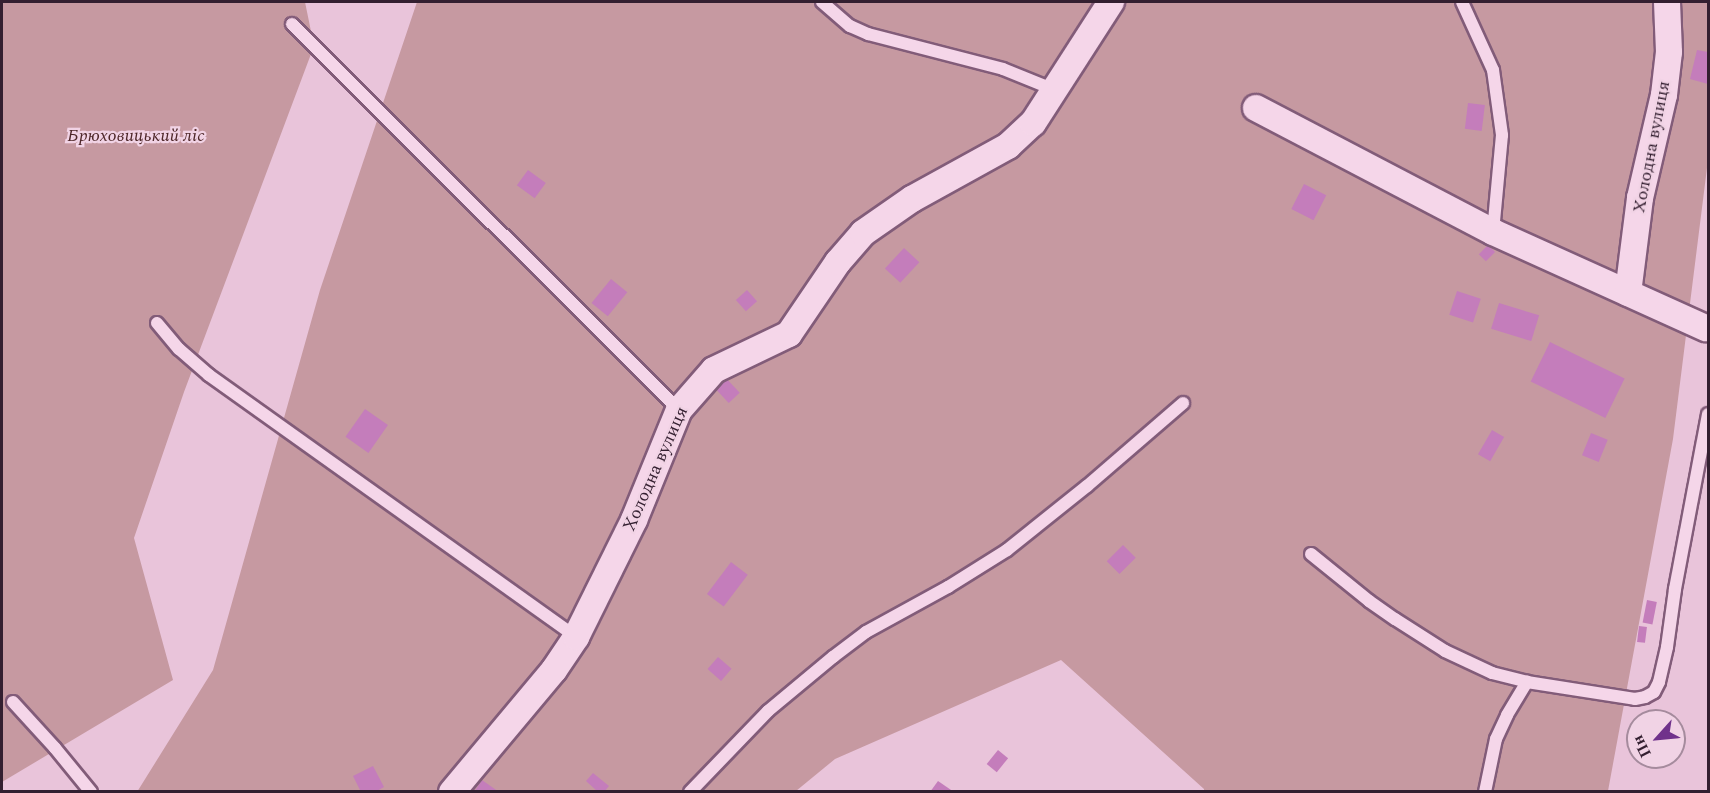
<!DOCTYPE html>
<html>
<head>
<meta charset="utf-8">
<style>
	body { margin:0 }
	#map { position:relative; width:1710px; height:793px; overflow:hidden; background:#e9c4da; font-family:Spectral,serif }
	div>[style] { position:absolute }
	.green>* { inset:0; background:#c699a1 }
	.building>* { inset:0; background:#c47dbb; transform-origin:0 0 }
	.roads { filter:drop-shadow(2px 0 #825c79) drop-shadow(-2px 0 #825c79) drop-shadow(0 2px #825c79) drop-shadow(0 -2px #825c79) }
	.lane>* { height:12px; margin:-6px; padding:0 6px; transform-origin:6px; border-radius:6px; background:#f5d6e9 }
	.street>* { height:26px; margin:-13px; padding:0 13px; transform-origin:13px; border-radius:13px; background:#f5d6e9 }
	span { translate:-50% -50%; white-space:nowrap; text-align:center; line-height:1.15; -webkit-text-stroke:4.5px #f1d3e5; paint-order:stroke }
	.park-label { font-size:18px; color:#4e2729; font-style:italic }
	.street-label { font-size:18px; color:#331f30 }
	.frame { position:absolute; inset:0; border:3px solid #331f30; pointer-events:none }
	.north { position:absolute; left:1626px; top:709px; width:60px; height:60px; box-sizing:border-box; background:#f1d3e5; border:2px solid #a58b9d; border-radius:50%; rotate:243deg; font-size:16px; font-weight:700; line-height:24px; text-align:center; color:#331f30 }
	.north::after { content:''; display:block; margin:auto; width:21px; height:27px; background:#70328b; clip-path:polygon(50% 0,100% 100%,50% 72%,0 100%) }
</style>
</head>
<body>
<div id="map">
	<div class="green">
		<i style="clip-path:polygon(2px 2px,305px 2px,314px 46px,184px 392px,134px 538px,173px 680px,2px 782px)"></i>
		<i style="clip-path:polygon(417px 2px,1708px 2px,1708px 160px,1673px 439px,1608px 791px,1204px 791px,1204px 789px,1061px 660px,835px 759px,796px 791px,137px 792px,213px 670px,320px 290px)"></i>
	</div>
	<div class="building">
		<i style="clip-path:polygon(1697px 50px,1708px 52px,1708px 84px,1690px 79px)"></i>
		<i style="left:1468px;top:103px;width:17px;height:26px;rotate:7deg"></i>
		<i style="left:528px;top:170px;width:22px;height:19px;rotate:36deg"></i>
		<i style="left:1304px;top:184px;width:25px;height:28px;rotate:27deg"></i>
		<i style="left:1488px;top:245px;width:10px;height:13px;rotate:45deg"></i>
		<i style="left:904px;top:248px;width:21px;height:28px;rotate:43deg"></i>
		<i style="left:611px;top:279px;width:21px;height:31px;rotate:39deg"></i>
		<i style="left:747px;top:290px;width:15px;height:15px;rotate:48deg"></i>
		<i style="left:1457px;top:291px;width:25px;height:25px;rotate:18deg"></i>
		<i style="left:1499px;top:303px;width:42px;height:27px;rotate:17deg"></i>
		<i style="left:1550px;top:342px;width:83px;height:44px;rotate:26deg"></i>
		<i style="left:724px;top:376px;width:23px;height:15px;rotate:47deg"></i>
		<i style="left:365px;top:409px;width:28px;height:34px;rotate:35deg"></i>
		<i style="left:1492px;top:430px;width:14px;height:28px;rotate:30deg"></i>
		<i style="left:1591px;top:433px;width:18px;height:24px;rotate:22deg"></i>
		<i style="left:1123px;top:545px;width:18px;height:23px;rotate:45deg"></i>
		<i style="left:731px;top:562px;width:21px;height:40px;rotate:37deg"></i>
		<i style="left:1647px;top:600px;width:10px;height:23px;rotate:11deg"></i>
		<i style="left:1639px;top:626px;width:8px;height:16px;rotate:7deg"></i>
		<i style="left:718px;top:657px;width:18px;height:16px;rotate:41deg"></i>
		<i style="left:998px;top:750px;width:13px;height:18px;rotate:39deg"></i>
		<i style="clip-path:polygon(373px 766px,384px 787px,375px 792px,361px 792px,353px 776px)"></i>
		<i style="clip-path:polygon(593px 773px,609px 786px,604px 792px,598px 792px,586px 781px)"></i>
		<i style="clip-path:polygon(482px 780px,499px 792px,474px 792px)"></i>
		<i style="clip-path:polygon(938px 781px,954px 792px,930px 792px)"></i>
	</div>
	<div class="roads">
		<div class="lane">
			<i style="left:822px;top:2px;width:37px;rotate:41deg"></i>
			<i style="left:850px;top:26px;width:20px;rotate:24deg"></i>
			<i style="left:868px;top:34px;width:139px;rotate:14.5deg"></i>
			<i style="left:1003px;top:69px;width:56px;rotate:22deg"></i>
			<i style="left:1462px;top:2px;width:75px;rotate:65.5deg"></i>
			<i style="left:1493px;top:70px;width:66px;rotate:82.1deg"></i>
			<i style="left:1502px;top:135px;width:97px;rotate:95.3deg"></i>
			<i style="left:292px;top:24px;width:547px;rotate:44.93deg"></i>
			<i style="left:157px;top:323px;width:34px;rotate:50deg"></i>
			<i style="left:179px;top:349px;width:40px;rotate:41deg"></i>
			<i style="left:209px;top:375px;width:451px;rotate:35.5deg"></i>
			<i style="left:1311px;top:554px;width:75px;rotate:39deg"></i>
			<i style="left:1369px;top:601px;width:32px;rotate:35deg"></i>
			<i style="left:1395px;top:619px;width:59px;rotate:32.6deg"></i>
			<i style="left:1445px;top:651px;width:52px;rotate:25.1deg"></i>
			<i style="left:1492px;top:673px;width:36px;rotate:14deg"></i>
			<i style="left:1527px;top:682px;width:109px;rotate:8.9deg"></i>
			<i style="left:1635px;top:699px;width:10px;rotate:-11deg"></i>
			<i style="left:1645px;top:697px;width:10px;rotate:-29deg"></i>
			<i style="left:1654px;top:692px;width:11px;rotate:-63deg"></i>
			<i style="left:1659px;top:682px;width:36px;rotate:-77deg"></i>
			<i style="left:1667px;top:647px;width:59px;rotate:-82.1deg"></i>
			<i style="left:1675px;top:589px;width:178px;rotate:-79.3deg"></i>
			<i style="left:13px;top:702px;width:62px;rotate:47.6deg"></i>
			<i style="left:55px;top:748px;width:57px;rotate:50.7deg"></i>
			<i style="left:690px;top:792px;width:112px;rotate:-46.1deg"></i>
			<i style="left:768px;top:711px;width:85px;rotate:-39.7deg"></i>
			<i style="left:833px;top:657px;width:41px;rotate:-37.1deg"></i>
			<i style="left:866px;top:632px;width:94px;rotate:-28.8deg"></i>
			<i style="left:948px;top:587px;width:70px;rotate:-32.1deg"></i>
			<i style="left:1007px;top:550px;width:102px;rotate:-38.7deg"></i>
			<i style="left:1087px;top:486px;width:127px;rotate:-40.8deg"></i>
			<i style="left:1485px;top:792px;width:54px;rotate:-78.3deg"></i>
			<i style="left:1496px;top:739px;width:26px;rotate:-65deg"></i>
			<i style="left:1507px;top:715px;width:39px;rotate:-59deg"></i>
		</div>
		<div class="street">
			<i style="left:1256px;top:108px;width:267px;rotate:27.6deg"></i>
			<i style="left:1493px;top:232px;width:234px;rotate:24.3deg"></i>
			<i style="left:1628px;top:293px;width:96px;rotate:-82.8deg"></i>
			<i style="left:1640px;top:198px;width:106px;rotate:-76.9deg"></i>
			<i style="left:1664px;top:95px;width:43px;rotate:-83.4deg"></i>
			<i style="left:1669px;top:52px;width:50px;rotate:-92.3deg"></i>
			<i style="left:452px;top:792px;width:159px;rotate:-50.1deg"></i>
			<i style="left:554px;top:670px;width:40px;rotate:-56deg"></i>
			<i style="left:576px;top:637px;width:131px;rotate:-63.6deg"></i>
			<i style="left:634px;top:520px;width:119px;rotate:-67.8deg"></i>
			<i style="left:679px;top:410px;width:53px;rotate:-48.8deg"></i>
			<i style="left:714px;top:370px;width:83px;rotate:-25.6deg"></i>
			<i style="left:789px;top:334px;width:87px;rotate:-55.8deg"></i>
			<i style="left:838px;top:262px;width:38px;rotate:-49deg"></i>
			<i style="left:863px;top:233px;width:60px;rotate:-34.8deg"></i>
			<i style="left:912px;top:199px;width:110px;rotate:-28.9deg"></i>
			<i style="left:1008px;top:146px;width:34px;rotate:-43deg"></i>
			<i style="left:1033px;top:123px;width:144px;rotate:-57.2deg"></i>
		</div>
	</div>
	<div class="park-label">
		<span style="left:136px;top:136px">Брюховицький ліс</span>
	</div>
	<div class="street-label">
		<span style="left:1652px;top:147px;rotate:-79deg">Холодна вулиця</span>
		<span style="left:656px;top:469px;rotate:-66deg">Холодна вулиця</span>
	</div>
	<div class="frame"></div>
	<div class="north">Пн</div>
</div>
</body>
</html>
